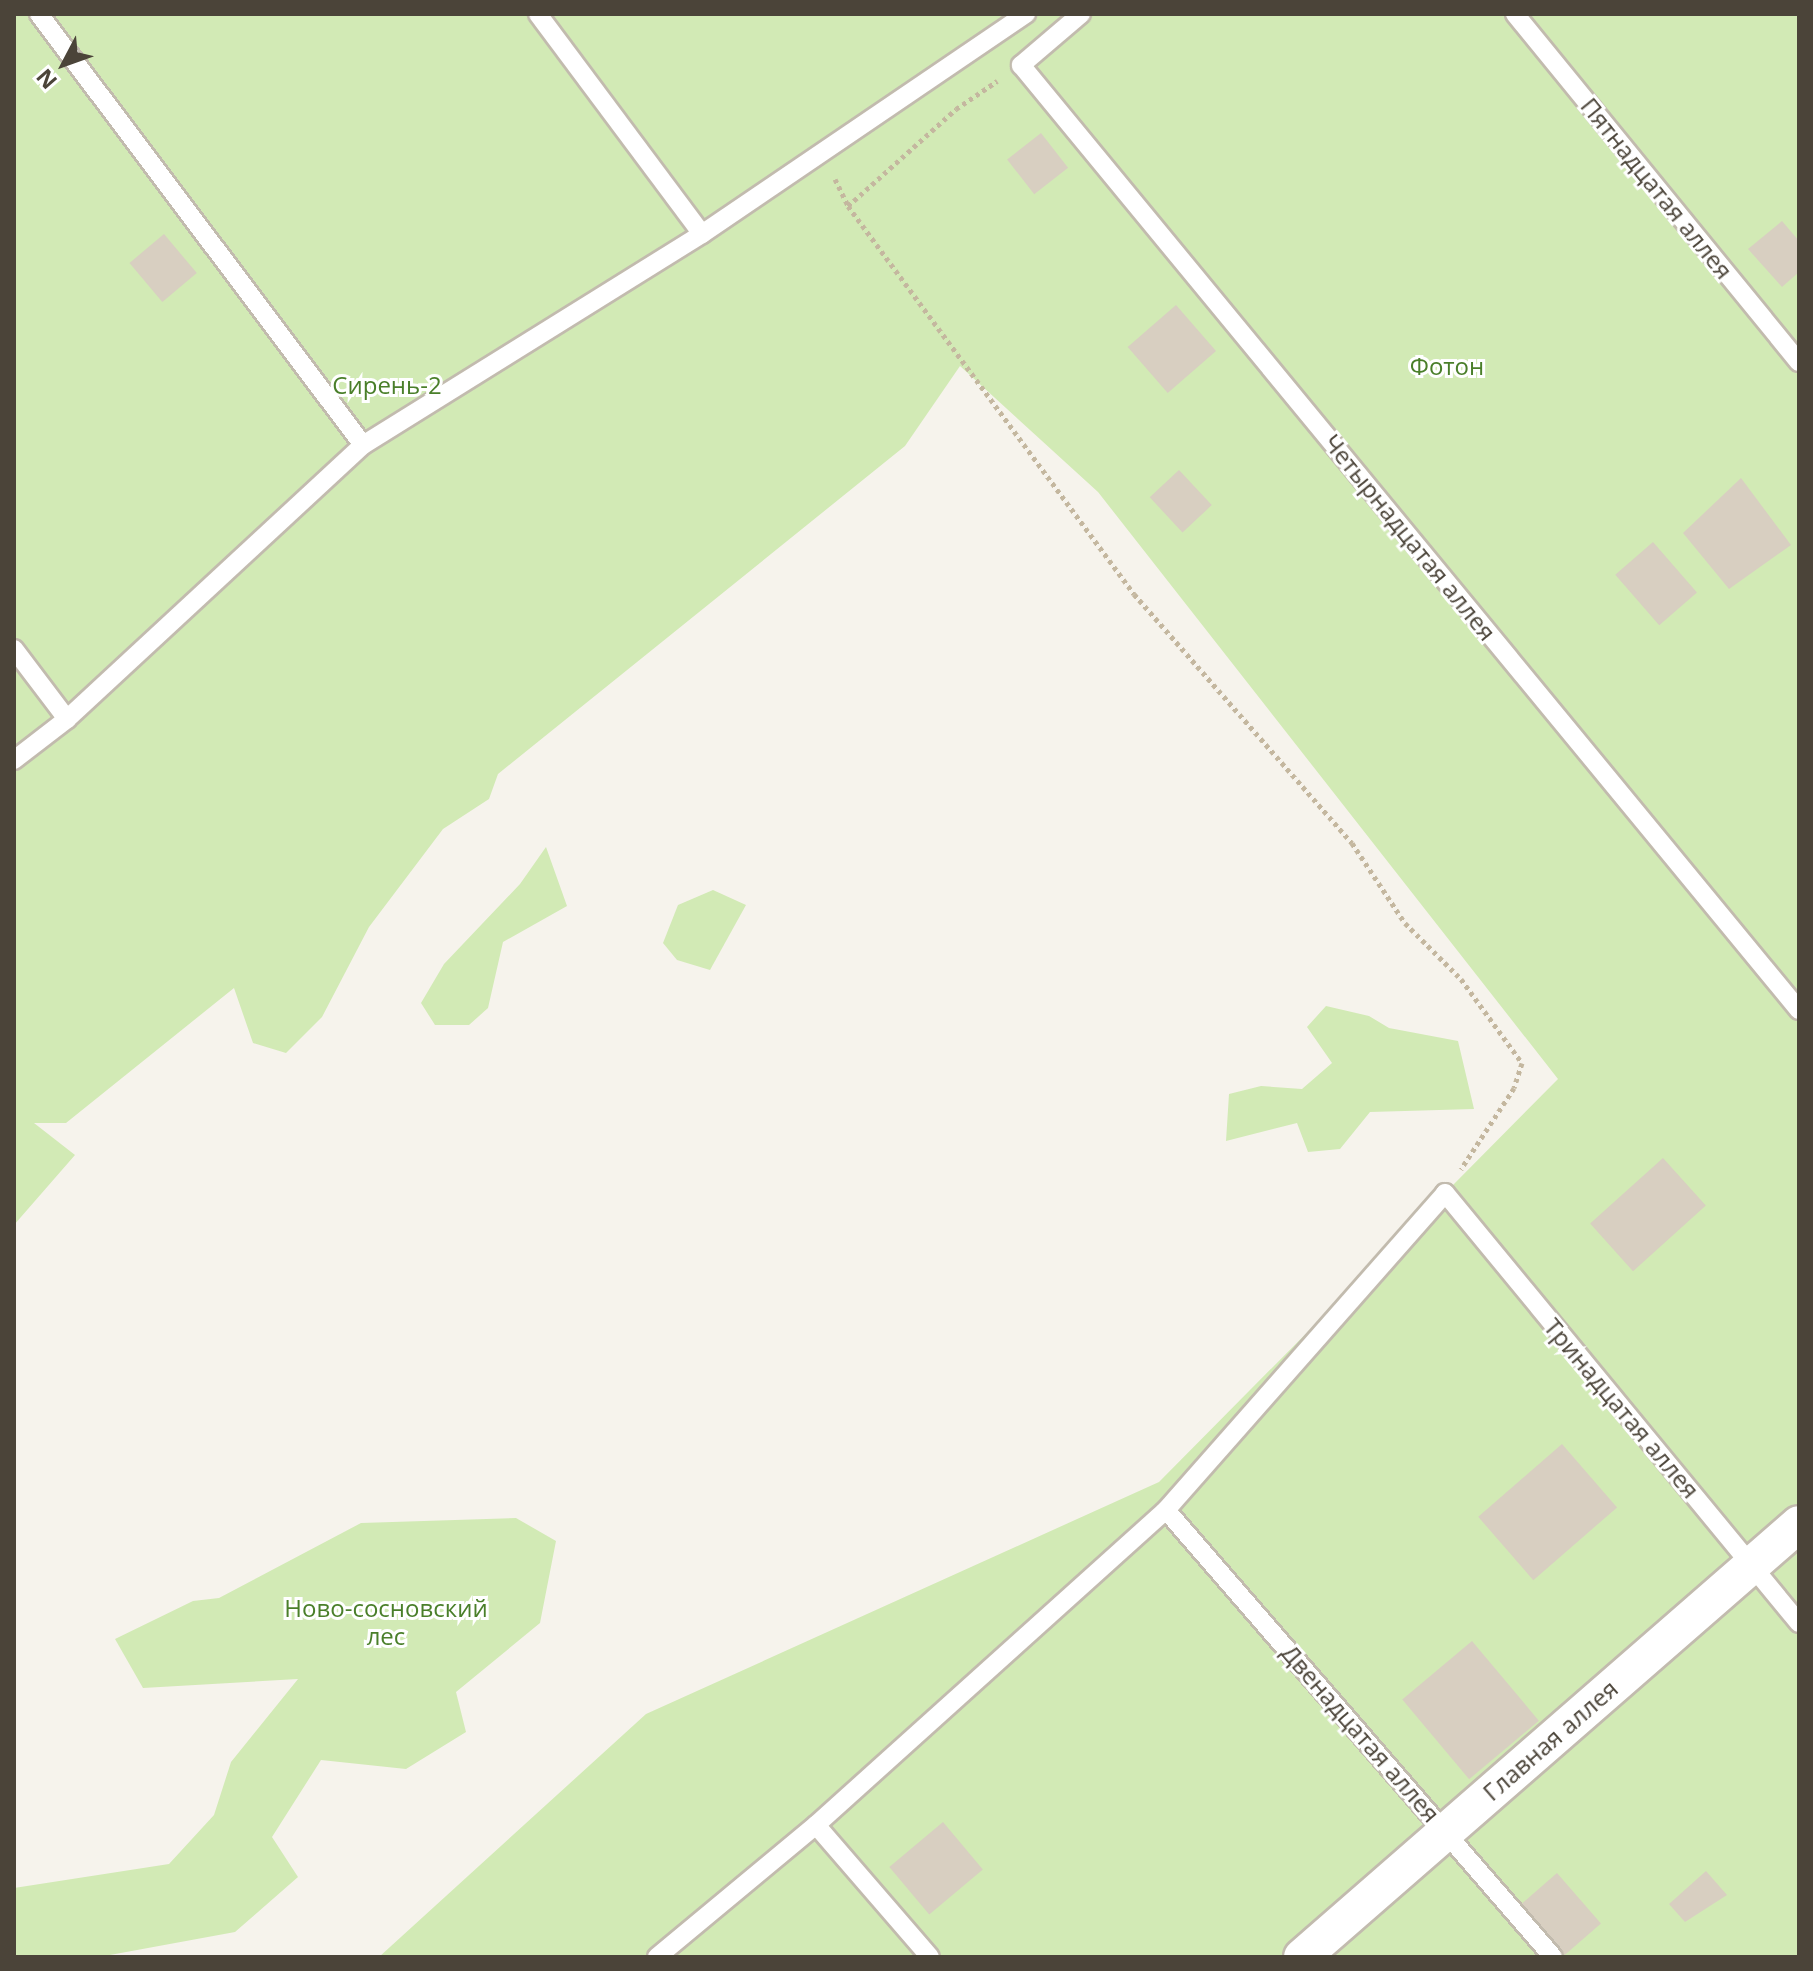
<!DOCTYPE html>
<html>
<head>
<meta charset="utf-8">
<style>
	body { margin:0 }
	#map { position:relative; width:1813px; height:1971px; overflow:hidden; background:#f6f3ec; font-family:"Open Sans",sans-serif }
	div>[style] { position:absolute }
	.green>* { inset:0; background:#d2eab5 }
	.building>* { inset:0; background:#d8cfc1; transform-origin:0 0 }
	.path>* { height:5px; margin-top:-2.5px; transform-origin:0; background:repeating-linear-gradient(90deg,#c4b79f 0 4px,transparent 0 8px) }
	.roads { filter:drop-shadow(2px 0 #c2bbae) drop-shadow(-2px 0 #c2bbae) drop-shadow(0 2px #c2bbae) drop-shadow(0 -2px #c2bbae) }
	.lane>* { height:18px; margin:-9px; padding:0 9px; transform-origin:9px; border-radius:9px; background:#fff }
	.street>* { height:36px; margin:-18px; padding:0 18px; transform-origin:18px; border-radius:18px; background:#fff }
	span { translate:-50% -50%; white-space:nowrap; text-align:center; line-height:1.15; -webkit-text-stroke:6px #fff; paint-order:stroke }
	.street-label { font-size:24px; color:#4b4439 }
	.park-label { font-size:24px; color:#4a7f2a }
	.frame { position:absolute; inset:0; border:16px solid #4b4439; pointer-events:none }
	.north { position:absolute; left:24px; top:24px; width:80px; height:80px; -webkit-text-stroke:6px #fff; paint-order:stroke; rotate:229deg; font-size:22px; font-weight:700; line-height:32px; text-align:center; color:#4b4439 }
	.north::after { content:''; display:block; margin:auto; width:28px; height:36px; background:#4b4439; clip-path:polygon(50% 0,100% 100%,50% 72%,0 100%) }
</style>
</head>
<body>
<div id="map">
	<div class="green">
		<i style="clip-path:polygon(14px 14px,1799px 14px,1799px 1957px,379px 1957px,646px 1714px,1159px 1482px,1558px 1079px,1098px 492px,960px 366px,905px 446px,498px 774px,489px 799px,443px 829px,369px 927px,322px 1017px,286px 1053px,253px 1043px,234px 988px,66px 1123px,34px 1123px,75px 1155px,14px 1225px)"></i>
		<i style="clip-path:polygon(546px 847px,567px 906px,503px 942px,488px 1008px,469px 1025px,435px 1025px,421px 1003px,444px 964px,520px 884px)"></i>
		<i style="clip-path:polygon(713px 890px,746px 905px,710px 970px,677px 960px,663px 943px,678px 905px)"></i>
		<i style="clip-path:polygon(1326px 1006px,1369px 1016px,1389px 1028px,1458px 1041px,1474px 1109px,1370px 1112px,1340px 1149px,1308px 1152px,1297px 1123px,1226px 1141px,1229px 1094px,1261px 1086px,1302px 1089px,1332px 1063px,1307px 1027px)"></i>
		<i style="clip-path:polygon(516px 1518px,556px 1541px,540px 1623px,456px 1692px,466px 1732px,406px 1769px,321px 1760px,272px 1837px,298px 1877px,235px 1932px,99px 1957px,14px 1957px,14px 1888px,169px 1864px,214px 1815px,231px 1762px,298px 1679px,143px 1688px,115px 1639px,193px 1601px,219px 1598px,361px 1523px)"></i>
	</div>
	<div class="building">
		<i style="left:1041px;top:133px;width:44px;height:43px;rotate:52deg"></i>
		<i style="clip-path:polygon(1782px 221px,1799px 241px,1799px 272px,1782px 287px,1748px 249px)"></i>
		<i style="left:164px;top:234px;width:51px;height:45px;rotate:50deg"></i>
		<i style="left:1176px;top:305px;width:61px;height:64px;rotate:49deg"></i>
		<i style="left:1179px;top:470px;width:48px;height:40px;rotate:47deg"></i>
		<i style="clip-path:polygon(1741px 478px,1791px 545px,1729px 589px,1683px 533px)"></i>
		<i style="left:1653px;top:542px;width:67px;height:50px;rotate:49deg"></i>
		<i style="left:1663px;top:1158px;width:64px;height:98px;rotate:48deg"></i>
		<i style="left:1562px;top:1444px;width:84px;height:111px;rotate:49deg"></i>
		<i style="left:1472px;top:1641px;width:104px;height:91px;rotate:50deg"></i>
		<i style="left:943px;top:1822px;width:62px;height:70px;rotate:50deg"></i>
		<i style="clip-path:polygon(1706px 1871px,1727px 1895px,1685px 1922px,1669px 1904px)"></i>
		<i style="left:1557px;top:1873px;width:67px;height:48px;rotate:49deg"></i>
	</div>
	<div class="path">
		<i style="left:835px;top:179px;width:30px;rotate:64deg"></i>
		<i style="left:848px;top:206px;width:482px;rotate:53.6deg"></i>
		<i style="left:1134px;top:594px;width:331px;rotate:48.8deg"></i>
		<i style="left:1352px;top:843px;width:96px;rotate:56.5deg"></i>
		<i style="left:1405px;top:923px;width:79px;rotate:45deg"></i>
		<i style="left:1461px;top:979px;width:104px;rotate:54deg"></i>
		<i style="left:1522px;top:1063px;width:26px;rotate:108deg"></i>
		<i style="left:1514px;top:1088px;width:97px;rotate:123.2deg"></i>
		<i style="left:848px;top:206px;width:145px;rotate:-41.9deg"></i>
		<i style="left:956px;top:109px;width:50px;rotate:-34.3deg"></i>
	</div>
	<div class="roads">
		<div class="lane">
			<i style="left:39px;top:14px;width:539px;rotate:53.07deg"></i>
			<i style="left:538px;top:14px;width:274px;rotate:53.3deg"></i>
			<i style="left:1081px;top:14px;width:79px;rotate:139.6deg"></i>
			<i style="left:1021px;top:65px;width:1224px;rotate:50.54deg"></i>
			<i style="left:1515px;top:14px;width:449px;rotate:50.8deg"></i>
			<i style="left:14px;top:649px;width:88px;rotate:52.9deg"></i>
			<i style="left:14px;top:760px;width:67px;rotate:-37.7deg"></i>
			<i style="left:67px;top:719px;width:403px;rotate:-42.8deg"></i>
			<i style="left:363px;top:445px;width:399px;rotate:-31.9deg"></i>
			<i style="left:702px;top:234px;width:392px;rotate:-34.2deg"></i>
			<i style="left:1166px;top:1510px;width:591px;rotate:49.11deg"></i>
			<i style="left:816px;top:1825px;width:174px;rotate:49.2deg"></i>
			<i style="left:657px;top:1957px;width:207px;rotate:-39.7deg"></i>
			<i style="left:816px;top:1825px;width:471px;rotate:-42deg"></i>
			<i style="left:1166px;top:1510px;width:422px;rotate:-48.6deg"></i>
			<i style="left:1445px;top:1193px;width:557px;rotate:50.54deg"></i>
		</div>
		<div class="street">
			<i style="left:1302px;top:1957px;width:659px;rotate:-41.06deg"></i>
		</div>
	</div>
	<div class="street-label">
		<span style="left:1657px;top:188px;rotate:51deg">Пятнадцатая аллея</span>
		<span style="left:1410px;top:537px;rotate:51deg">Четырнадцатая аллея</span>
		<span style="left:1622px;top:1408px;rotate:50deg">Тринадцатая аллея</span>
		<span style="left:1361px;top:1733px;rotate:49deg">Двенадцатая аллея</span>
		<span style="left:1550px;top:1740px;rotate:-41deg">Главная аллея</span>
	</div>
	<div class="park-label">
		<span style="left:1447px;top:366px">Фотон</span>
		<span style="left:387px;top:385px">Сирень-2</span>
		<span style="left:386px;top:1622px">Ново-сосновский<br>лес</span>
	</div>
	<div class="frame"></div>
	<div class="north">N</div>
</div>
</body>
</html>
